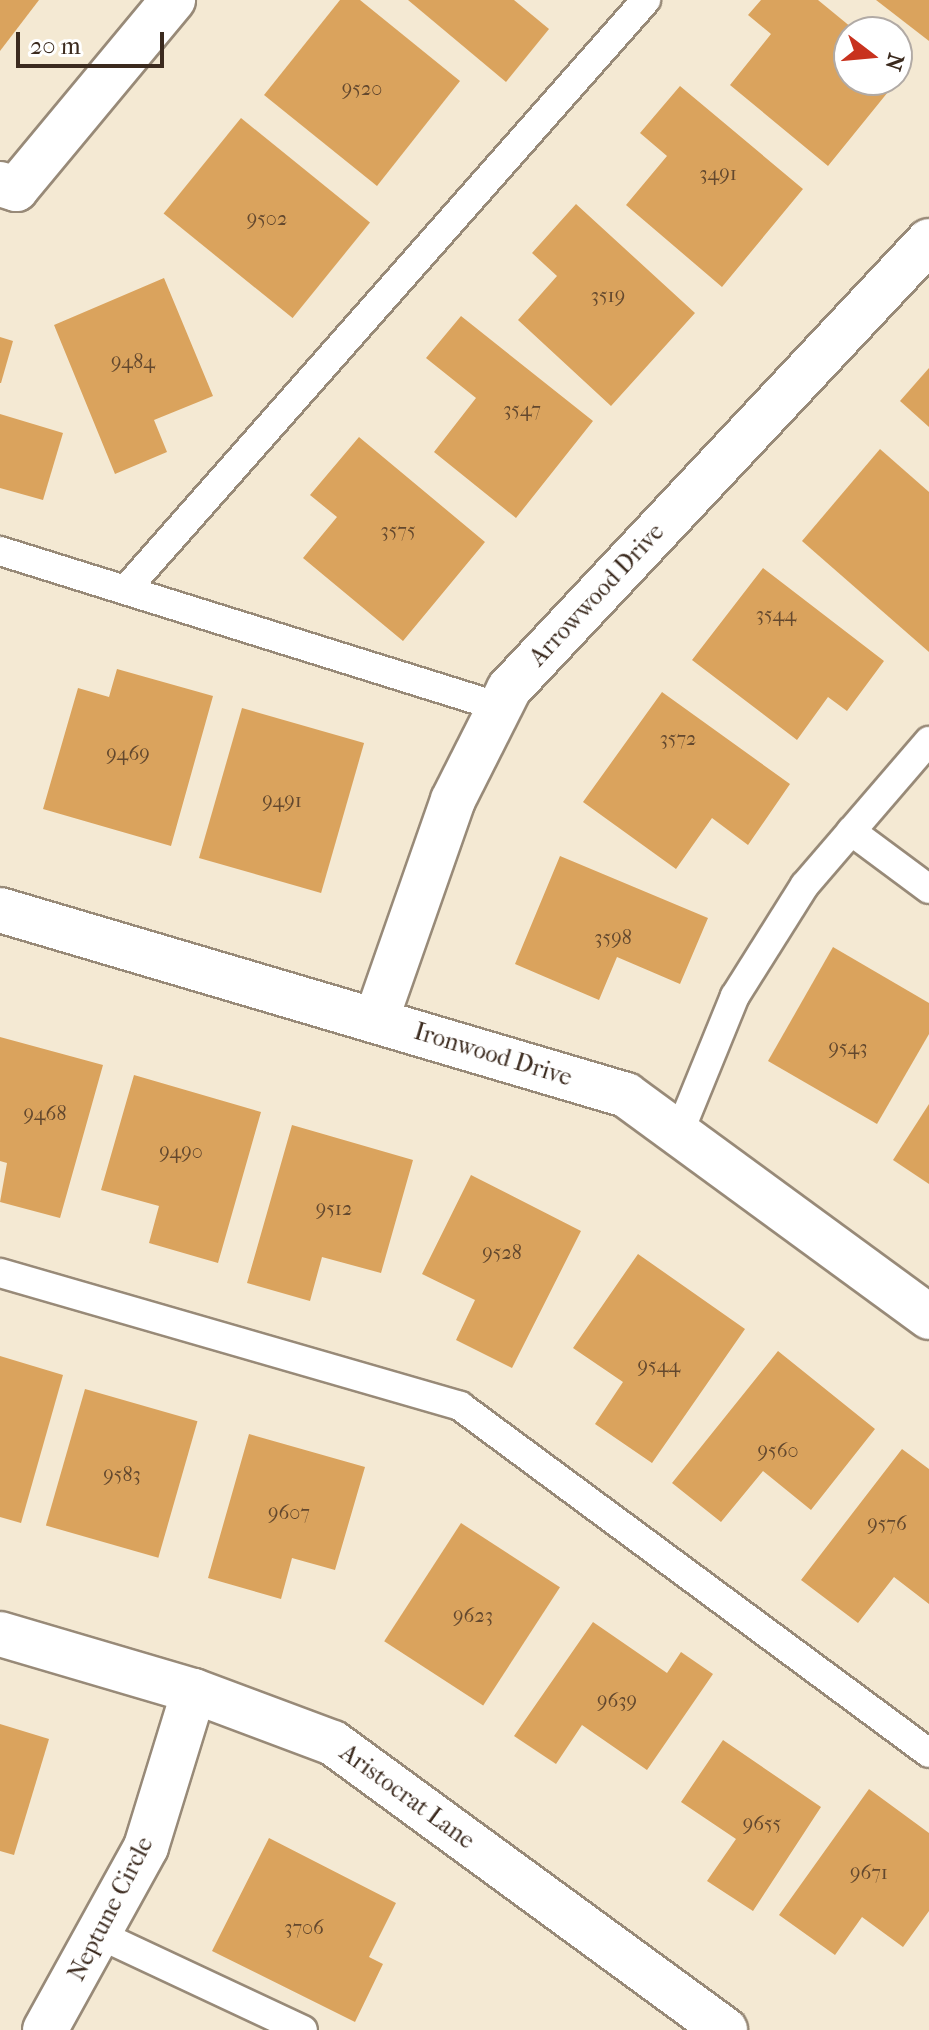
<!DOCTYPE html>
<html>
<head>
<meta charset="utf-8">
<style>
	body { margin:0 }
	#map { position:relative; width:929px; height:2030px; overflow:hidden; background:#f4e9d3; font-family:"IM FELL French Canon",serif }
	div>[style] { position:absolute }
	.building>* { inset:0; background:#daa35d; transform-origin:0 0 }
	.roads { filter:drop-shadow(2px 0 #988a78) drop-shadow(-2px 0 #988a78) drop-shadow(0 2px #988a78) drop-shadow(0 -2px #988a78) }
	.lane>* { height:28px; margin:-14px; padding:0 14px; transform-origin:14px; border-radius:14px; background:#fff }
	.street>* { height:44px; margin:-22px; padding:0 22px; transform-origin:22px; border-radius:22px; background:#fff }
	span { translate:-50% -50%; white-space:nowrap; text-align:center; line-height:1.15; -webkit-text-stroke:6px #fff; paint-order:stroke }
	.number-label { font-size:20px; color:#63482e }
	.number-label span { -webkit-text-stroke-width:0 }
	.street-label { font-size:24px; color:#3b2a1e }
	.north { position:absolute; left:833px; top:16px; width:80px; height:80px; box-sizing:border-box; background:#fff; border:2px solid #b1aaa5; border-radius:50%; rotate:106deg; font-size:22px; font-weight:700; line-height:32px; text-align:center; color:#3b2a1e }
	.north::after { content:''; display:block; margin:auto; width:28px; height:36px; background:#c8321e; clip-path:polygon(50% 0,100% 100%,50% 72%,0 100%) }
	.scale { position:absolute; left:16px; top:32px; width:148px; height:36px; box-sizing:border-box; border:4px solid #3b2a1e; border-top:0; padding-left:10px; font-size:24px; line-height:28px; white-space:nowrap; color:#3b2a1e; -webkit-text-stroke:6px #fff; paint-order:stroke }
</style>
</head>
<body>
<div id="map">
	<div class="building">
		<i style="clip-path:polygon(0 0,39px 0,0 51px)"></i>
		<i style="clip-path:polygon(340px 0,360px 0,460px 81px,377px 186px,264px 95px)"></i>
		<i style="clip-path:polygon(408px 0,514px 0,549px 29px,506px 82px)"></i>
		<i style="clip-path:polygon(761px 0,818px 0,857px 32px,849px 32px,849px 80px,897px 80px,897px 65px,905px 71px,828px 166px,730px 85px,771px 34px,748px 15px)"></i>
		<i style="clip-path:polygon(876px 0,929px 0,929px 41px)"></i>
		<i style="clip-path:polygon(680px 86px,803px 189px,722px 287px,626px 205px,667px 156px,640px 133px)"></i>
		<i style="left:241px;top:118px;width:166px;height:123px;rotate:39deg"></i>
		<i style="clip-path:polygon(576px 204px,695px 313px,611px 406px,518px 320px,557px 276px,532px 253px)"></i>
		<i style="clip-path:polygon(164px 278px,213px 396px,154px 420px,167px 452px,115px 474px,54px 325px)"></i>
		<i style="clip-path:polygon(461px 316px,593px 421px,516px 518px,434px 452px,476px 398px,426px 358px)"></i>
		<i style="clip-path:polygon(0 337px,13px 341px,1px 383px,0 383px)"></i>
		<i style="clip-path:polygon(929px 368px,929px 427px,900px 401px)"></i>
		<i style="clip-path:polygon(0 414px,63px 433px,43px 500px,0 488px)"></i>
		<i style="clip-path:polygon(359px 437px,485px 542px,403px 641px,303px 558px,337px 517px,310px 495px)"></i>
		<i style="clip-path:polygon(880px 449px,929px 492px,929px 652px,802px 541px)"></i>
		<i style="clip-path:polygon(763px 568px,884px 661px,847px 711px,828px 697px,797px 740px,692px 660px)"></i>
		<i style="clip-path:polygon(117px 669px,213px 696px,171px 846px,43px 809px,78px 688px,109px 697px)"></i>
		<i style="clip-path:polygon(662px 692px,790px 784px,748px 845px,712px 818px,676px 869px,583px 802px)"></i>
		<i style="left:242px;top:708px;width:127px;height:156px;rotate:16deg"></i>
		<i style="clip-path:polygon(560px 856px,708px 918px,680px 984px,617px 957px,599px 1000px,515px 964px)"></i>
		<i style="clip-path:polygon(833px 947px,929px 1003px,929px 1034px,877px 1124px,768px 1061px)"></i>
		<i style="clip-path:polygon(0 1037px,103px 1065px,60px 1218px,0 1202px,7px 1163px,0 1161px)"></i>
		<i style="clip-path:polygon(134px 1075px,261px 1112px,218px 1263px,149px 1243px,159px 1206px,101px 1190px)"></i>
		<i style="clip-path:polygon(929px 1104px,929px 1184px,893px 1160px)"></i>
		<i style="clip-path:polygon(292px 1125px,413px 1160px,381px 1273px,322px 1257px,310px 1301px,247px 1283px)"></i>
		<i style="clip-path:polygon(471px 1175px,581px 1231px,512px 1368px,456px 1340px,475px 1300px,422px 1274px)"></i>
		<i style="clip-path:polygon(638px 1254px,745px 1329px,652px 1463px,595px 1424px,623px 1382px,573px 1348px)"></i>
		<i style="clip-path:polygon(778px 1351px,875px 1429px,811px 1510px,763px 1471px,721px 1522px,672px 1483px)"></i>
		<i style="clip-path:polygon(0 1356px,63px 1375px,21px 1523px,0 1517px)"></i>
		<i style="left:85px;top:1389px;width:117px;height:142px;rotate:16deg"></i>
		<i style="clip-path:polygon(249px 1434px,365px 1467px,335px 1570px,292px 1558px,281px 1599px,208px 1578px)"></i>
		<i style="clip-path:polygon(902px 1449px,929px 1469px,929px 1604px,894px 1577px,858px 1623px,801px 1580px)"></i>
		<i style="left:461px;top:1523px;width:118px;height:141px;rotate:33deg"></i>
		<i style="clip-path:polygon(593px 1622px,667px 1673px,681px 1652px,713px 1674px,647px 1770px,582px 1725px,556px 1764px,514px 1736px)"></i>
		<i style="clip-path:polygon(0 1724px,49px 1739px,14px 1855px,0 1851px)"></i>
		<i style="clip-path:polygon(723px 1740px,821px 1807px,753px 1911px,707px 1881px,736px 1839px,681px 1802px)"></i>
		<i style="clip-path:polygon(869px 1789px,929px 1833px,929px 1911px,903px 1947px,862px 1917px,835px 1955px,779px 1915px)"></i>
		<i style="clip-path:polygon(269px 1838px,396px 1903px,369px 1957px,383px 1964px,355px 2022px,212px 1951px)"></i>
	</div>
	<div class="roads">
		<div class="lane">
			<i style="left:0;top:551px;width:524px;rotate:17.33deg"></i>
			<i style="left:128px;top:587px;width:783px;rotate:-48.57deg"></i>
			<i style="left:851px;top:831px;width:97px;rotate:36.6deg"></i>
			<i style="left:679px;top:1133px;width:148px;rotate:-67.8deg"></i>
			<i style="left:735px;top:996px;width:131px;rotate:-57.8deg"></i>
			<i style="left:805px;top:885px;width:190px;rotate:-49.3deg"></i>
			<i style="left:0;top:1273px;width:479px;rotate:16.1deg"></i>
			<i style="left:460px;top:1406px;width:583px;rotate:36.5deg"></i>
			<i style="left:100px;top:1935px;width:224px;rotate:25.1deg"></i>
		</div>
		<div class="street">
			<i style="left:0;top:184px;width:17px;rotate:17deg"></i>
			<i style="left:16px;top:189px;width:246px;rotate:-50.3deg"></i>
			<i style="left:0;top:910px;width:653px;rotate:16.46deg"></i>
			<i style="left:626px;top:1095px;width:376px;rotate:36.2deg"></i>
			<i style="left:376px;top:1020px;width:233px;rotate:-70.7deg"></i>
			<i style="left:453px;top:800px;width:124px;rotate:-63.2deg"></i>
			<i style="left:509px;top:689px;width:614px;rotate:-46.85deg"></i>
			<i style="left:0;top:1634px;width:202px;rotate:16.4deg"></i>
			<i style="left:194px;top:1691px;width:148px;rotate:20.5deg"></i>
			<i style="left:333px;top:1743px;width:486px;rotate:36.2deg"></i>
			<i style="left:45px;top:2030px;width:209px;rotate:-61.1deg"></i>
			<i style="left:146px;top:1847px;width:163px;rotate:-72.9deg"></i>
		</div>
	</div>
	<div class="number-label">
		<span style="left:362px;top:88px">9520</span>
		<span style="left:718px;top:173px">3491</span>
		<span style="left:267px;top:218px">9502</span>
		<span style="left:608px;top:295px">3519</span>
		<span style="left:133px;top:361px">9484</span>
		<span style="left:522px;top:409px">3547</span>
		<span style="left:398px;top:530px">3575</span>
		<span style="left:776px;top:614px">3544</span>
		<span style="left:678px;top:738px">3572</span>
		<span style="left:128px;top:753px">9469</span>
		<span style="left:282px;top:800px">9491</span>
		<span style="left:613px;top:937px">3598</span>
		<span style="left:848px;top:1047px">9543</span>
		<span style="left:45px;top:1113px">9468</span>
		<span style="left:181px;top:1151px">9490</span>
		<span style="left:334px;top:1208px">9512</span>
		<span style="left:502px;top:1252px">9528</span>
		<span style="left:659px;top:1365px">9544</span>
		<span style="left:778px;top:1450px">9560</span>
		<span style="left:122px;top:1474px">9583</span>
		<span style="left:289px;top:1512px">9607</span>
		<span style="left:887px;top:1523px">9576</span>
		<span style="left:473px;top:1615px">9623</span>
		<span style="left:617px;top:1700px">9639</span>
		<span style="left:762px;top:1823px">9655</span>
		<span style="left:869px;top:1872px">9671</span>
		<span style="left:304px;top:1927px">3706</span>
	</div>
	<div class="street-label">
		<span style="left:597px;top:595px;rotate:-47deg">Arrowwood Drive</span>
		<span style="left:493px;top:1055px;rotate:17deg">Ironwood Drive</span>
		<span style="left:407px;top:1797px;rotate:36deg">Aristocrat Lane</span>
		<span style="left:111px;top:1909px;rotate:-63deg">Neptune Circle</span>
	</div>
	<div class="north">N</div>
	<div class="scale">20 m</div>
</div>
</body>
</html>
